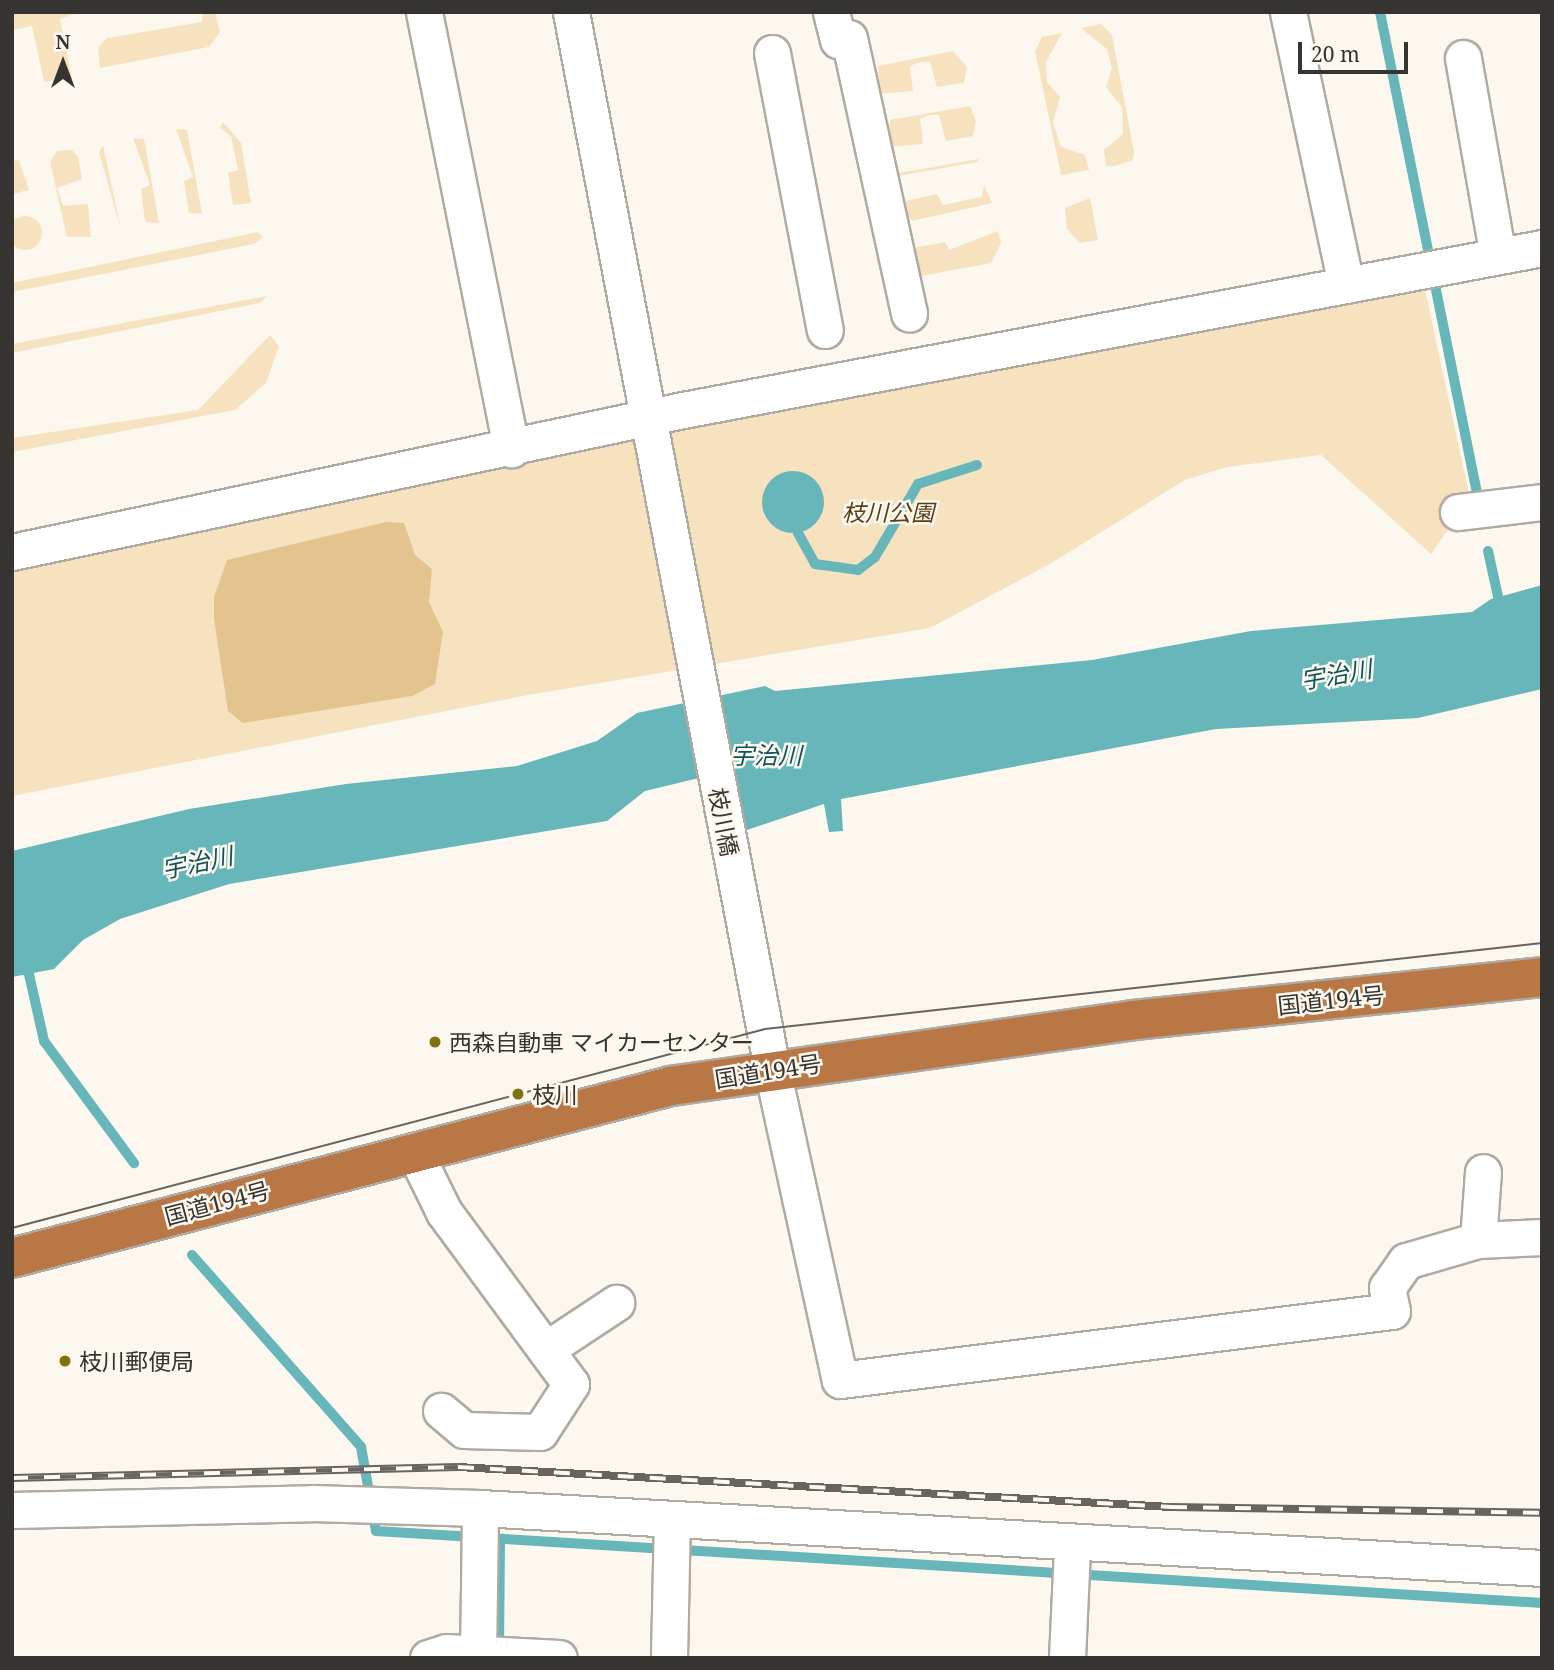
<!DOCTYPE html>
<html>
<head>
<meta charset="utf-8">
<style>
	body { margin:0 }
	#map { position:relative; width:1554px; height:1670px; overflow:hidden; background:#fdf8ef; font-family:"Noto Serif","Noto Sans JP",serif }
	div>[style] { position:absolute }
	.green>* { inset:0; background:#f6e2bf }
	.round { border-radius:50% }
	.forest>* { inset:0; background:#e4c48e }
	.water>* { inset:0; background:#66b6ba }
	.stream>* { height:10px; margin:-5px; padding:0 5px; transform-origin:5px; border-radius:5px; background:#66b6ba }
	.roads { filter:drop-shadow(2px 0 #afaaa2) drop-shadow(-2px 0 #afaaa2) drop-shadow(0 2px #afaaa2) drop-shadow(0 -2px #afaaa2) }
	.minor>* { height:35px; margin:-17.5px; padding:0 17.5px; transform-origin:17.5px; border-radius:17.5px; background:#fff }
	.highway>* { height:38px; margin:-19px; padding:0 19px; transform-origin:19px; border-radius:19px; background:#b87744 }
	.tram>* { height:2px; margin:-1px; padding:0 1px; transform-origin:1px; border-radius:1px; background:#686560 }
	.rail>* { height:8px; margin-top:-4px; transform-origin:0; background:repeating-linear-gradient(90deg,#fdf8ef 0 16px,#686560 0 32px); box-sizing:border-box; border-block:2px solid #686560 }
	.dots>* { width:19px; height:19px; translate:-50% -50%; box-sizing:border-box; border:4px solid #fdf8ef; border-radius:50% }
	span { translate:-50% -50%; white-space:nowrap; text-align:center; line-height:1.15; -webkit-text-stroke:5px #fdf8ef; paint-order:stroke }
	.park-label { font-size:23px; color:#564016; font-style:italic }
	.street-label { font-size:23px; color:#363430 }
	.poi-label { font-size:23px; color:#363430 }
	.left { translate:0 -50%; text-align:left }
	.water-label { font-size:24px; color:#0c5457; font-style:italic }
	.frame { position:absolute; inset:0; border:14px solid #363430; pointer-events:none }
	.north { position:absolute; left:28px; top:28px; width:70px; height:70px; -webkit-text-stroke:5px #fdf8ef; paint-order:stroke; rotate:0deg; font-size:19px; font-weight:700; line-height:28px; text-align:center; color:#363430 }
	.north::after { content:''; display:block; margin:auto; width:24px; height:32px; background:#363430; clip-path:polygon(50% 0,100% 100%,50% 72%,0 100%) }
	.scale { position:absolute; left:1298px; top:42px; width:110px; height:32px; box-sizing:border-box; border:4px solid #363430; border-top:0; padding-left:9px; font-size:21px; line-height:24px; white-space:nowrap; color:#363430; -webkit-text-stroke:5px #fdf8ef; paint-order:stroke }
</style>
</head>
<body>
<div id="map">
	<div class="green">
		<i style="clip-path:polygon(12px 12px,80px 12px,60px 19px,72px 78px,44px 82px,32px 26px,12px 30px)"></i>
		<i style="clip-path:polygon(203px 12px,215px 12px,220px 32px,209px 47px,100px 68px,98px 48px,107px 38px,202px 22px)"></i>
		<i style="clip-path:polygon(1101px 24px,1112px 35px,1134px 152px,1133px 160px,1115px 166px,1106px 166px,1104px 150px,1123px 134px,1122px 107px,1106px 87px,1112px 68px,1107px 49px,1081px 28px)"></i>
		<i style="clip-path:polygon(1062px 33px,1046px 62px,1047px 82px,1060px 97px,1053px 122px,1061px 147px,1085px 155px,1089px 170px,1061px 175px,1035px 51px,1042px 37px)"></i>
		<i style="clip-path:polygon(953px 51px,967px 67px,964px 83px,937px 87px,930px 62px,920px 62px,910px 66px,913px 91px,879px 94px,878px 66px)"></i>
		<i style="clip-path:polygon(970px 106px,976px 120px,973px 136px,946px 141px,939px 115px,929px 115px,920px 119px,923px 144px,888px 147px,890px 120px)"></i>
		<i style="clip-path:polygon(223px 122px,241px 143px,251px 203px,233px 205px,228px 173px,238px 170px,231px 136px,220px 128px)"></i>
		<i style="clip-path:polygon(176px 129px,187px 130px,202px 214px,189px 213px,184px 181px,193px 177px)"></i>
		<i style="clip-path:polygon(133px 138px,144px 139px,159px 223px,145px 222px,141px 189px,150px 185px)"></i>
		<i style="clip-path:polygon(103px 145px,121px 230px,99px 152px)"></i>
		<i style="clip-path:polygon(57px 151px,72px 150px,78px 157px,82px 179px,57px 188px,63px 206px,88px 204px,91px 237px,67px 237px,50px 162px)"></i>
		<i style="clip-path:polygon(979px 159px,977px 162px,898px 176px,898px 173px)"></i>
		<i style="clip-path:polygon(19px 160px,29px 190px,12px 194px,12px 161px)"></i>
		<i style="clip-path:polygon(984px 185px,992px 203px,912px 221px,906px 213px,905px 201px,937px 194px,943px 205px,982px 197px)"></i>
		<i style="clip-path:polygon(1090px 198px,1098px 240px,1080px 243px,1067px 229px,1065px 208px)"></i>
		<i class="round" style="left:8px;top:216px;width:34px;height:34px"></i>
		<i style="clip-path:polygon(998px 231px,1001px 243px,991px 263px,916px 277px,913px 248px,945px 242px,949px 250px)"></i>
		<i style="clip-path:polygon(258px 232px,263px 237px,254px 244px,12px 292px,12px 283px)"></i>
		<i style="clip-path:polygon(1423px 281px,1470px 498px,1431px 554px,1321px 455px,1227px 467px,1185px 480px,1050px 564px,930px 628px,528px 695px,12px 796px,12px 561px)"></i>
		<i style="clip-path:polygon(267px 296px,260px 303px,12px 353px,12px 344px)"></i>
		<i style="clip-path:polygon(270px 335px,279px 346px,266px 383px,235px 410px,12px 452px,12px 438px,198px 410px)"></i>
	</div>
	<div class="forest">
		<i style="clip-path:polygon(386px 522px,404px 523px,415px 555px,432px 569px,429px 602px,443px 632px,435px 684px,412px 696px,243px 723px,228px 711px,214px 619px,214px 597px,227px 560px)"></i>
	</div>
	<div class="water">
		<i class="round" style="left:762px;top:471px;width:62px;height:62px"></i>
		<i style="clip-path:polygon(1542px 585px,1542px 689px,1418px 718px,1216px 729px,841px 799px,843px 831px,829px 832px,824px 804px,747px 830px,699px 778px,645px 791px,607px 821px,229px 884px,120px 919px,83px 940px,54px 969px,12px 977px,12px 851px,189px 809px,346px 784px,517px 766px,597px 741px,637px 713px,765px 686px,775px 691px,1092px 660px,1251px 631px,1472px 612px,1491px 599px)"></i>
	</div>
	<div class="stream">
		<i style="left:1380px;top:12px;width:495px;rotate:78.6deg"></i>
		<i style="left:798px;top:533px;width:35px;rotate:61deg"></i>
		<i style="left:815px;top:564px;width:43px;rotate:7.9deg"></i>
		<i style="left:858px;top:570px;width:21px;rotate:-37deg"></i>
		<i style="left:875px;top:557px;width:85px;rotate:-59.5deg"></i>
		<i style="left:918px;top:484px;width:62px;rotate:-17.9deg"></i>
		<i style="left:1488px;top:551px;width:60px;rotate:77.6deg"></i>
		<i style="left:26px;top:961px;width:82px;rotate:77.3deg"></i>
		<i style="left:44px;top:1041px;width:152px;rotate:53.6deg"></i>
		<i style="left:192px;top:1255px;width:256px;rotate:48.6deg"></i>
		<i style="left:361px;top:1447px;width:85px;rotate:79.9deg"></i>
		<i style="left:376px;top:1531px;width:1168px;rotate:3.53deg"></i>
		<i style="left:499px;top:1652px;width:110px;rotate:-89.5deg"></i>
	</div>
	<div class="roads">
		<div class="minor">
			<i style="left:424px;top:12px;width:446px;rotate:78.7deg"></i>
			<i style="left:571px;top:12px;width:1076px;rotate:79.23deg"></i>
			<i style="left:772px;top:1069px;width:318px;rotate:77.7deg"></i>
			<i style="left:840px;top:1380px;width:556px;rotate:-7.13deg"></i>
			<i style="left:1392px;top:1311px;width:24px;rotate:-102deg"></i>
			<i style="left:1387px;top:1288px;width:33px;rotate:-55deg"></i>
			<i style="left:1406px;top:1261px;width:75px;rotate:-16.3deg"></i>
			<i style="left:1478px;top:1240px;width:64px;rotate:-2.7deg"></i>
			<i style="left:831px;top:12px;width:29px;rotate:76deg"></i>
			<i style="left:1288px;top:12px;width:275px;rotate:78deg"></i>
			<i style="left:849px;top:38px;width:282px;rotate:77.7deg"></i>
			<i style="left:772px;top:53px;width:282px;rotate:79.2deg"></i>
			<i style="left:1463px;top:58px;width:201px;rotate:80deg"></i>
			<i style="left:1458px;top:512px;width:85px;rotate:-6.8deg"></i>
			<i style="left:12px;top:552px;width:686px;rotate:-11.95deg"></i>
			<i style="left:683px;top:410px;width:874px;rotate:-10.68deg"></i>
			<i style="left:414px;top:1151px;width:68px;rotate:63.8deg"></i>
			<i style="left:444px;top:1212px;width:214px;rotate:53.6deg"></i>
			<i style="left:571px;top:1384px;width:57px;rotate:122.9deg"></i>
			<i style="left:540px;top:1432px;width:76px;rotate:-178.5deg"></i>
			<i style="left:464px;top:1430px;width:30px;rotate:-140deg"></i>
			<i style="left:1478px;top:1240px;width:68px;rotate:-85.8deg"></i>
			<i style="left:548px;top:1348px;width:82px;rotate:-33.5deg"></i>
			<i style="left:12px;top:1510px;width:300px;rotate:-1.3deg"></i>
			<i style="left:312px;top:1503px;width:168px;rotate:1.7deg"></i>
			<i style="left:480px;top:1508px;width:1064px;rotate:3.23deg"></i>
			<i style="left:428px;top:1658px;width:19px;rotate:-18deg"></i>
			<i style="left:446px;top:1652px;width:113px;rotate:3deg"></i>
			<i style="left:478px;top:1658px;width:150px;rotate:-89.2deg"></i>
			<i style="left:669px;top:1658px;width:138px;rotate:-88.8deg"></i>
			<i style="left:1067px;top:1658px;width:112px;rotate:-87.4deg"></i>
		</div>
		<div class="highway">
			<i style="left:12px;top:1258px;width:681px;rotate:-14.63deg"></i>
			<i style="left:671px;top:1086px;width:468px;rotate:-8.1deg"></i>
			<i style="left:1134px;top:1020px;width:410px;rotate:-6deg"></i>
		</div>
	</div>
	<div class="tram">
		<i style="left:12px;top:1228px;width:779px;rotate:-14.8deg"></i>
		<i style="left:765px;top:1029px;width:782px;rotate:-6.32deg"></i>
	</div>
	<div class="rail">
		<i style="left:12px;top:1478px;width:446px;rotate:-1.4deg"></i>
		<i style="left:458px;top:1467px;width:714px;rotate:3.21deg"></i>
		<i style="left:1171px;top:1507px;width:371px;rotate:0.9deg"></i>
	</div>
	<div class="dots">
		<i style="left:435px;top:1042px;background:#826f0d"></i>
		<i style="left:518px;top:1094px;background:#826f0d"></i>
		<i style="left:65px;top:1361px;background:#826f0d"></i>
	</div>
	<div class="park-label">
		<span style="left:888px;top:512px">枝川公園</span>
	</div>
	<div class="street-label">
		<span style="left:724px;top:822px;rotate:79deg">枝川橋</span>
		<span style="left:1331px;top:1000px;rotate:-6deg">国道194号</span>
		<span style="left:768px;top:1071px;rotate:-9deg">国道194号</span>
		<span style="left:217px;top:1203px;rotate:-15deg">国道194号</span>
	</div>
	<div class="poi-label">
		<span class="left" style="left:449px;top:1042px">西森自動車 マイカーセンター</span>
		<span class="left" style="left:532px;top:1094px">枝川</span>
		<span class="left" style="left:79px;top:1361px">枝川郵便局</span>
	</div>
	<div class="water-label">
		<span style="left:1336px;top:674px;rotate:-10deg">宇治川</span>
		<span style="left:766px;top:755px">宇治川</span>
		<span style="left:197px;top:862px;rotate:-12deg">宇治川</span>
	</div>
	<div class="frame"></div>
	<div class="north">N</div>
	<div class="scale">20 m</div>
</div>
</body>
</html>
